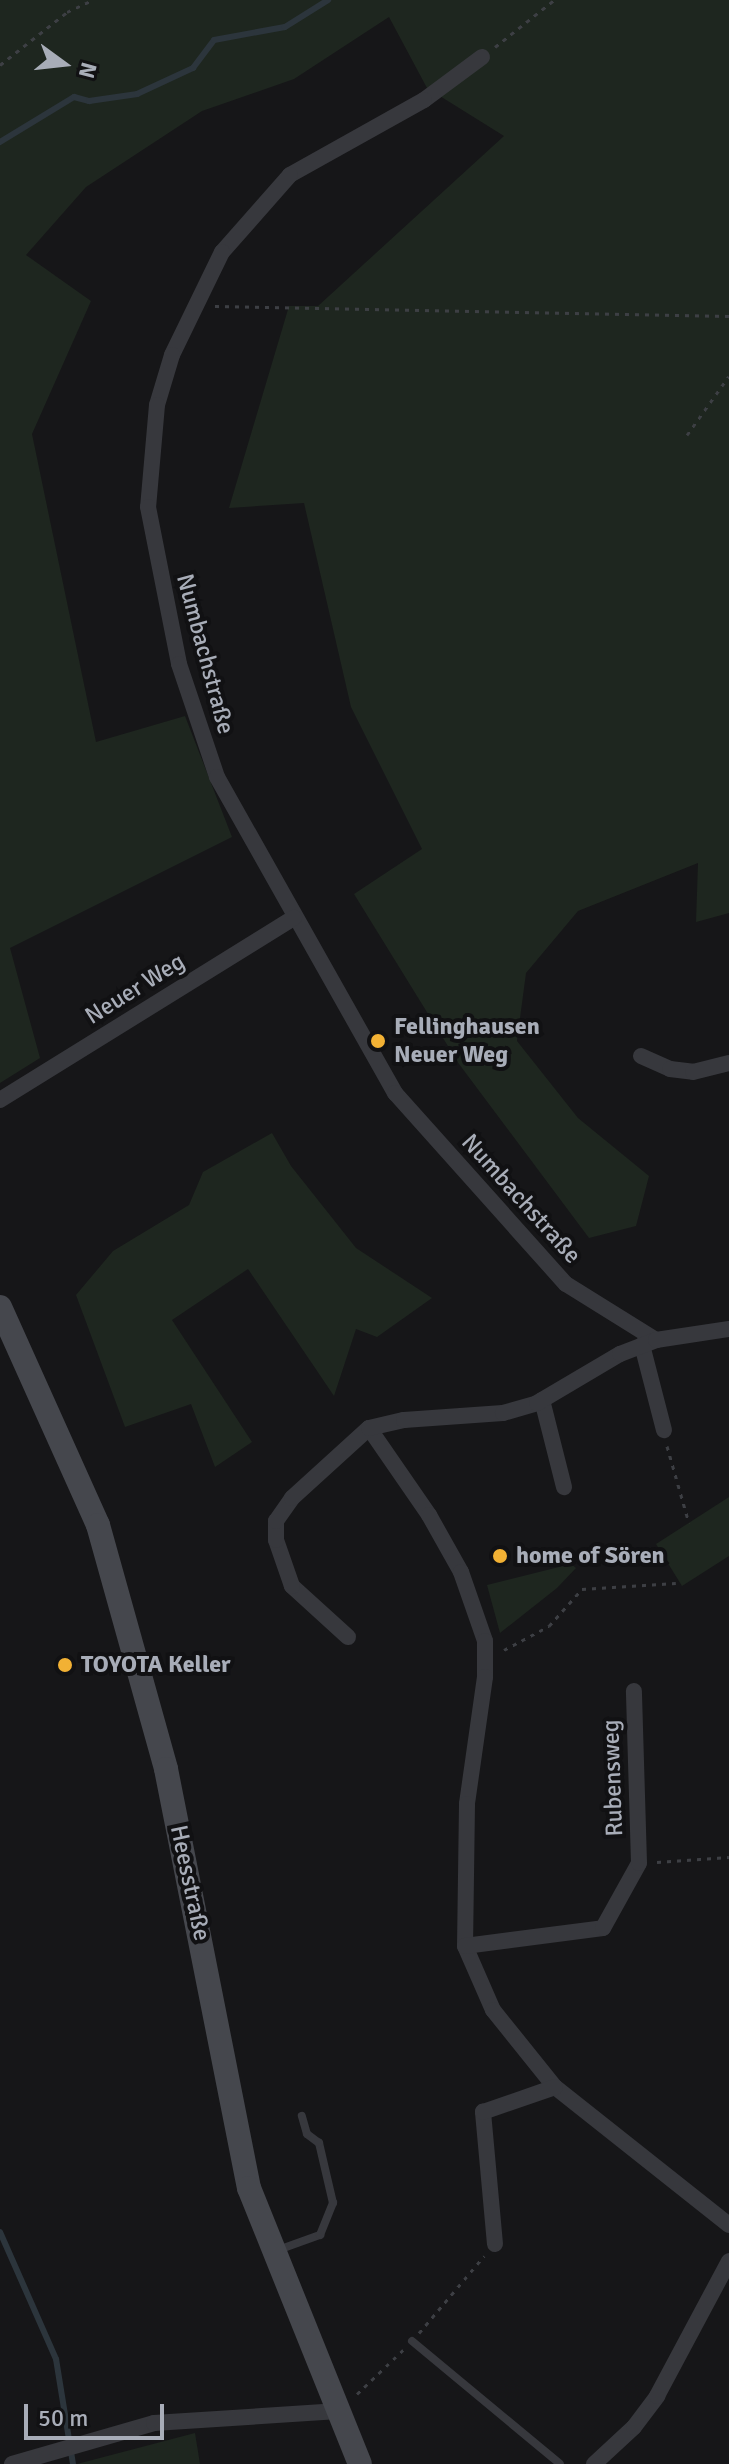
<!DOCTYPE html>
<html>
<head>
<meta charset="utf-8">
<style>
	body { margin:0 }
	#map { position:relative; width:729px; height:2464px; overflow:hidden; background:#161618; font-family:Signika,sans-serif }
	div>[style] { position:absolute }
	.green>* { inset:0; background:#1e261f }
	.stream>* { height:6px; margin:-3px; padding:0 3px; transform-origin:3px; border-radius:3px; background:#2c353c }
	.path>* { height:3px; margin-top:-1.5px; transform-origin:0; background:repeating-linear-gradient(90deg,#3d3f44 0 4px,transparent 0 10px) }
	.service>* { height:8px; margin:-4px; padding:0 4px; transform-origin:4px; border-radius:4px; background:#37383d }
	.minor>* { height:16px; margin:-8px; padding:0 8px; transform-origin:8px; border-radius:8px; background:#37383d }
	.secondary>* { height:24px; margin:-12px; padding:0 12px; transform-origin:12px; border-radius:12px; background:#45474d }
	.dots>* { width:22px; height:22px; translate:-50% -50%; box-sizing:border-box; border:4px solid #111113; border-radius:50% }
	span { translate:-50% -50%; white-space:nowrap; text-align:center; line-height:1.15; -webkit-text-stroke:8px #111113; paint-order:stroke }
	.street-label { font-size:24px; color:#a8adb8 }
	.poi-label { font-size:24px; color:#a8adb8; font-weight:700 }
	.left { translate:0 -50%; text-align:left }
	.north { position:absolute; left:24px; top:24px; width:80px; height:80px; -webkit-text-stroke:6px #111113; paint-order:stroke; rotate:105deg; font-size:22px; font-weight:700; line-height:32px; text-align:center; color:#a8adb8 }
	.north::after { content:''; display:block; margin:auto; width:28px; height:36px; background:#a8adb8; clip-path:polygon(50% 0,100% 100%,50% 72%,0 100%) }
	.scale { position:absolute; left:24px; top:2404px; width:140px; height:36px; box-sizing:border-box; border:4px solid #a8adb8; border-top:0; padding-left:10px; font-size:24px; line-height:28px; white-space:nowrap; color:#a8adb8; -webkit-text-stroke:6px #111113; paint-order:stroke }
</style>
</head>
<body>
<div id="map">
	<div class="green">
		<i style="clip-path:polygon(0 0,729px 0,729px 913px,696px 922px,698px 863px,578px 911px,526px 973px,517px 1041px,578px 1118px,649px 1176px,636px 1226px,589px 1238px,459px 1064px,354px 894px,422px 849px,351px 707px,304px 503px,229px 508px,289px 306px,318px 306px,504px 136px,427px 88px,389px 17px,294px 79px,202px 111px,86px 187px,26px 255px,91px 301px,32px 434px,96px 742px,185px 716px,232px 837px,10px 948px,40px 1058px,0 1083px)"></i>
		<i style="clip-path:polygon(272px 1133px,291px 1166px,356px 1248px,432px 1298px,377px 1337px,356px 1329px,334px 1396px,248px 1269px,172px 1320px,252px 1442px,215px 1467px,191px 1404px,125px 1427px,76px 1295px,113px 1251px,189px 1205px,203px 1172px)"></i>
		<i style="clip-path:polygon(729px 1497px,729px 1556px,682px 1586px,656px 1544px)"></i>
		<i style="clip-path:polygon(571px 1564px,576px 1568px,557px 1588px,500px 1633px,487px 1585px)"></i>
		<i style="clip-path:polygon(195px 2433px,200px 2464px,77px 2464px)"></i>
	</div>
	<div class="stream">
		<i style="left:0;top:142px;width:87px;rotate:-31.3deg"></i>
		<i style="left:74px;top:97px;width:16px;rotate:15deg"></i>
		<i style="left:89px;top:101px;width:49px;rotate:-8.3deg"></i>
		<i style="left:137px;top:94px;width:62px;rotate:-24.9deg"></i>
		<i style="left:193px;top:68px;width:35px;rotate:-53deg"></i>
		<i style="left:214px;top:40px;width:72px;rotate:-10.4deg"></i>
		<i style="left:285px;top:27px;width:51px;rotate:-32.1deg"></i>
		<i style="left:0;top:2232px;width:139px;rotate:66.2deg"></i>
		<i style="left:56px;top:2359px;width:106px;rotate:80.8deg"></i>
	</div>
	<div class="path">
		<i style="left:495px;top:47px;width:75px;rotate:-38.5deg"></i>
		<i style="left:0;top:65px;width:85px;rotate:-38.3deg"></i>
		<i style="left:67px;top:12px;width:29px;rotate:-25deg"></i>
		<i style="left:215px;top:306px;width:514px;rotate:1.11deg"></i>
		<i style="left:687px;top:435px;width:72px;rotate:-54.6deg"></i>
		<i style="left:667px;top:1446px;width:80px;rotate:74.1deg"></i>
		<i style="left:504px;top:1650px;width:51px;rotate:-28.1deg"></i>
		<i style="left:549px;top:1626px;width:50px;rotate:-48.3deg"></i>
		<i style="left:582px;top:1589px;width:94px;rotate:-3.7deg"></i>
		<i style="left:657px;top:1862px;width:72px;rotate:-4deg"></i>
		<i style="left:419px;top:2333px;width:101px;rotate:-49.8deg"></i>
		<i style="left:357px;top:2394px;width:64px;rotate:-43.7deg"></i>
	</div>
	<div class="service">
		<i style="left:278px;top:2250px;width:45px;rotate:-19.7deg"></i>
		<i style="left:320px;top:2235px;width:35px;rotate:-68deg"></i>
		<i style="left:333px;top:2203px;width:62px;rotate:-103.1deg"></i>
		<i style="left:319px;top:2143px;width:15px;rotate:-143deg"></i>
		<i style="left:307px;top:2134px;width:19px;rotate:-106deg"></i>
		<i style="left:412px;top:2341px;width:192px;rotate:39.7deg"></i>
	</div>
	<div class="minor">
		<i style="left:482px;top:57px;width:72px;rotate:143.4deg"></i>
		<i style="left:424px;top:100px;width:154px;rotate:150.8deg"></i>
		<i style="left:290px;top:175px;width:103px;rotate:131.4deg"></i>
		<i style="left:222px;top:252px;width:114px;rotate:115.9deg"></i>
		<i style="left:172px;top:355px;width:52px;rotate:106.7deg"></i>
		<i style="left:157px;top:405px;width:102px;rotate:95deg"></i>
		<i style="left:148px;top:507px;width:160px;rotate:78.8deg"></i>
		<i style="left:179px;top:664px;width:119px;rotate:71.4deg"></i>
		<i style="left:217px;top:777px;width:363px;rotate:60.6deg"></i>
		<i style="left:395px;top:1093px;width:256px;rotate:48.2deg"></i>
		<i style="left:566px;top:1284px;width:106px;rotate:31.9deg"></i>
		<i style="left:641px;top:1056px;width:32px;rotate:24deg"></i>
		<i style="left:670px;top:1069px;width:23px;rotate:7deg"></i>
		<i style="left:693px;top:1072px;width:37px;rotate:-14deg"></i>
		<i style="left:0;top:1100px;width:346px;rotate:-31.8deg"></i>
		<i style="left:642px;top:1345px;width:88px;rotate:75.5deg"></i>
		<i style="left:542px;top:1400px;width:90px;rotate:75.8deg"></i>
		<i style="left:369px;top:1428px;width:106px;rotate:55.4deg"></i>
		<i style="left:429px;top:1515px;width:65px;rotate:60.7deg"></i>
		<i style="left:461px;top:1572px;width:73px;rotate:70.8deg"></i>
		<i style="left:485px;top:1641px;width:36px;rotate:90deg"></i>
		<i style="left:485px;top:1677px;width:128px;rotate:98.1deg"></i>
		<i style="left:467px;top:1804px;width:142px;rotate:90.8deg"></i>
		<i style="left:465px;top:1946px;width:70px;rotate:66.4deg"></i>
		<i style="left:493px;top:2010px;width:99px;rotate:51.2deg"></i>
		<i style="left:555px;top:2087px;width:222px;rotate:38.4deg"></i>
		<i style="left:348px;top:1637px;width:76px;rotate:-137.7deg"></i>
		<i style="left:292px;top:1586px;width:49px;rotate:-109.2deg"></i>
		<i style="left:276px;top:1540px;width:19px;rotate:-90deg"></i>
		<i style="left:276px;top:1521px;width:28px;rotate:-55deg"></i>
		<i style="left:292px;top:1498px;width:104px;rotate:-42.3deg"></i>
		<i style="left:369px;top:1428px;width:36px;rotate:-13deg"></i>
		<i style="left:404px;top:1420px;width:99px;rotate:-4deg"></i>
		<i style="left:503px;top:1413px;width:35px;rotate:-16deg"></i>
		<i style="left:537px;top:1403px;width:96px;rotate:-30.6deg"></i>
		<i style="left:620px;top:1354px;width:39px;rotate:-21deg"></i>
		<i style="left:656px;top:1340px;width:74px;rotate:-8.6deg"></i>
		<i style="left:465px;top:1946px;width:139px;rotate:-7.4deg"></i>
		<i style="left:603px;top:1928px;width:74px;rotate:-61deg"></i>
		<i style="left:639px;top:1863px;width:172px;rotate:-91.7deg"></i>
		<i style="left:495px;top:2244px;width:133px;rotate:-95.2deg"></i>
		<i style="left:483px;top:2112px;width:76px;rotate:-19.1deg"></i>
		<i style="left:12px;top:2464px;width:148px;rotate:-16.1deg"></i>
		<i style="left:154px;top:2423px;width:185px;rotate:-3.7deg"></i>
		<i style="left:594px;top:2464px;width:54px;rotate:-42.8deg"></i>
		<i style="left:634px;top:2427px;width:39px;rotate:-53deg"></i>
		<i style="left:657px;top:2396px;width:153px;rotate:-61.9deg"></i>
	</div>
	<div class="secondary">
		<i style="left:0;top:1307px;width:239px;rotate:65.8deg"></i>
		<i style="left:98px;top:1525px;width:253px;rotate:74.4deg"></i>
		<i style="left:166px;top:1769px;width:427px;rotate:78.8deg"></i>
		<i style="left:249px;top:2188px;width:297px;rotate:68.1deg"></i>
	</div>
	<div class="dots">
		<i style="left:378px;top:1041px;background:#f2b134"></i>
		<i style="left:500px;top:1556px;background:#f2b134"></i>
		<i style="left:65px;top:1665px;background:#f2b134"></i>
	</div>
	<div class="street-label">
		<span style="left:205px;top:654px;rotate:75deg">Numbachstraße</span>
		<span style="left:135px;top:989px;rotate:-32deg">Neuer Weg</span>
		<span style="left:521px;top:1199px;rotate:48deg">Numbachstraße</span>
		<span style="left:613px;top:1778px;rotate:-92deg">Rubensweg</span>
		<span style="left:190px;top:1883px;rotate:78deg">Heesstraße</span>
	</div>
	<div class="poi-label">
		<span class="left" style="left:394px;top:1041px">Fellinghausen<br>Neuer Weg</span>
		<span class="left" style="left:516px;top:1556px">home of Sören</span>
		<span class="left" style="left:81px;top:1665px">TOYOTA Keller</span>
	</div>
	<div class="north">N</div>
	<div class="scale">50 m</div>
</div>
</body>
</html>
